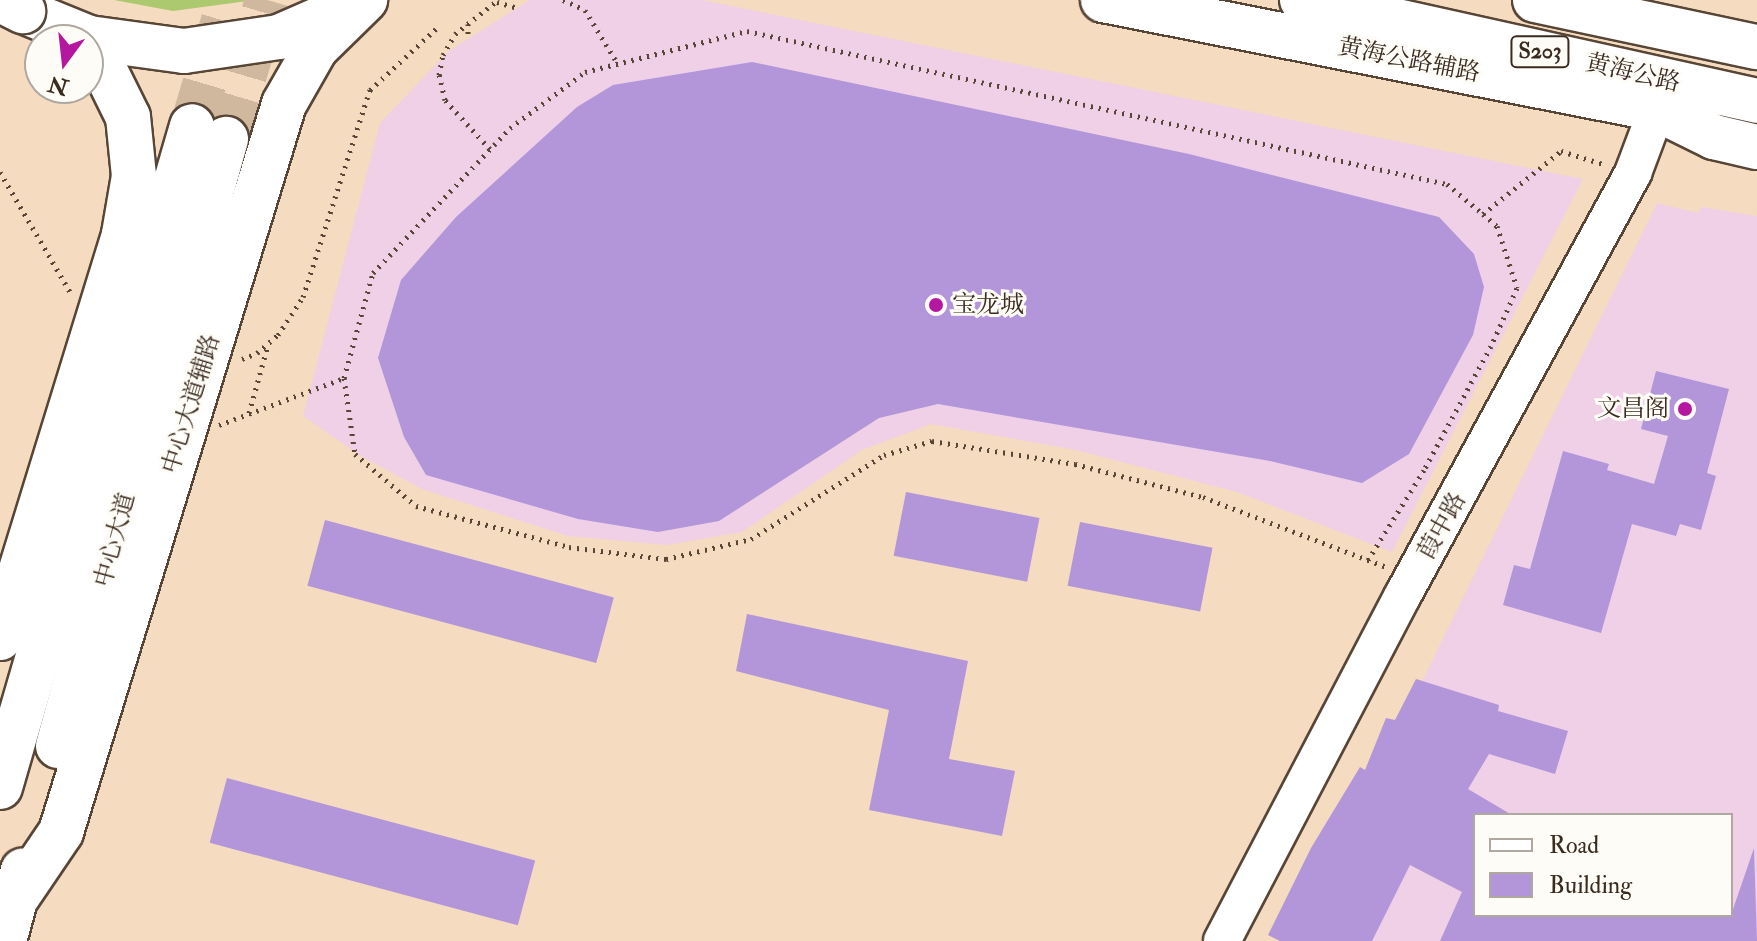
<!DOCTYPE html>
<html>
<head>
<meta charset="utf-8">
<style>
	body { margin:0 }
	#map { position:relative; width:1757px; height:941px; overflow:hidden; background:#f5dbbf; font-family:"IM FELL Double Pica","Noto Serif SC",serif }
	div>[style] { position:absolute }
	.built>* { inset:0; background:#efd0e6 }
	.green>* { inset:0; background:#adc96f }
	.building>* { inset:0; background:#b296d9; transform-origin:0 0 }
	.major-tunnel>* { height:44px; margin-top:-22px; transform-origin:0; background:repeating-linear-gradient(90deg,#d0b89f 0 44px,transparent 0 66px) }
	.path>* { height:5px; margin-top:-2.5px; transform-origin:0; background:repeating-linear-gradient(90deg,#574536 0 2px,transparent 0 8px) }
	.roads { filter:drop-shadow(2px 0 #574536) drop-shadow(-2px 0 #574536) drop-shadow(0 2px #574536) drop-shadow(0 -2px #574536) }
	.minor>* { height:36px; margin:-18px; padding:0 18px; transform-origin:18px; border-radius:18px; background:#fff }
	.major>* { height:44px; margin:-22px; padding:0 22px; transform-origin:22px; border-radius:22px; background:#fff }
	.bridges { filter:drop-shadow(2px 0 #574536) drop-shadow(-2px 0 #574536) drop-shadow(0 2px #574536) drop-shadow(0 -2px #574536) }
	.major-bridge>* { height:44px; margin:-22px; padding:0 22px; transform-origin:22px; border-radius:22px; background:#fff }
	.dots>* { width:22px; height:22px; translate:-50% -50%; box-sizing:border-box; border:4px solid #fdfcf7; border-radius:50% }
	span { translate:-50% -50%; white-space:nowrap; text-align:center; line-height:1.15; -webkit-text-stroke:6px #fdfcf7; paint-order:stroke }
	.shield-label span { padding:2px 6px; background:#fdfcf7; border:2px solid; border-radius:6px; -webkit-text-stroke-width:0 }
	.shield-label { font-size:22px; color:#3b2a1e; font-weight:700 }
	.street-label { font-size:24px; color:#3b2a1e }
	.poi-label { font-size:24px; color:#3b2a1e }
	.left { translate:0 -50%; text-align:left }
	.right { translate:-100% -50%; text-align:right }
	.legend { position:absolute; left:1473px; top:813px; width:260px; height:104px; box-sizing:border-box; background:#fdfcf7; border:2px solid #afa8a0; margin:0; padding:10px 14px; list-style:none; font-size:24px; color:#3b2a1e }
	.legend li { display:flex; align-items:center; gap:16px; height:40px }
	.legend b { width:40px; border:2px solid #afa8a0 }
	.north { position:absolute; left:24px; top:24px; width:80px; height:80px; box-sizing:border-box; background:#fdfcf7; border:2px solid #afa8a0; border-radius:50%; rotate:195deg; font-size:22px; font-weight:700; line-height:32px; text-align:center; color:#3b2a1e }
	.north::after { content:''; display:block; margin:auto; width:28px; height:36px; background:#b5179e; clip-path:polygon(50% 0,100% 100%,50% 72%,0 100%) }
</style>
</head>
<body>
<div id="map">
	<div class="built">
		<i style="clip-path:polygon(530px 0,702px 0,1583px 179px,1392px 552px,1237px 492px,1076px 450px,931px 424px,862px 450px,742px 532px,667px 545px,568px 536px,422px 489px,361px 456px,303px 416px,380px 123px,449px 51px)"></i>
		<i style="clip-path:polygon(evenodd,1657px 203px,1698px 213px,1702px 207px,1757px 216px,1757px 941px,1281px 941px,1402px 722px,1657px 203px,1475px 815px,1731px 815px,1731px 915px,1475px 915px,1475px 815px)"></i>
	</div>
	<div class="green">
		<i style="clip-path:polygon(114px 0,255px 0,173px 11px)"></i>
	</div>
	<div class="building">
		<i style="clip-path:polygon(752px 62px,1189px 154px,1439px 217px,1474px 254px,1484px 287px,1473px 335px,1409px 454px,1362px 483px,1270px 461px,938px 404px,879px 418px,719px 521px,658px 532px,578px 519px,426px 475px,404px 437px,378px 358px,401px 280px,456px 217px,577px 107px,613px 85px)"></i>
		<i style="clip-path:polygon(1656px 371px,1729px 389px,1707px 473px,1716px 476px,1701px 530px,1680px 524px,1676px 536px,1632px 524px,1601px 633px,1503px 605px,1514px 565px,1530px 569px,1563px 451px,1609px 464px,1607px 470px,1654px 484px,1668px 436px,1641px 429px)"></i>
		<i style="left:906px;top:492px;width:136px;height:65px;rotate:11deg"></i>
		<i style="left:325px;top:520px;width:299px;height:68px;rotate:15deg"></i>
		<i style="left:1080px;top:522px;width:135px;height:65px;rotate:11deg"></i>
		<i style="clip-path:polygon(747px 614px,968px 661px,949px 759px,1015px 771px,1002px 836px,869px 810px,889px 710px,736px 671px)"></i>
		<i style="clip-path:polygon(1416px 679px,1499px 705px,1498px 711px,1568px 731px,1555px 774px,1489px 754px,1468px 789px,1512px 815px,1475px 815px,1475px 915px,1731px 915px,1754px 848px,1757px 941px,1440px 941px,1462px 892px,1410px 865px,1372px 941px,1280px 941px,1268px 935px,1311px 848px,1360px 767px,1365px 770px,1386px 718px,1395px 720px)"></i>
		<i style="left:227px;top:778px;width:319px;height:67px;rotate:15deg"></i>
	</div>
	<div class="major-tunnel">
		<i style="left:192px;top:126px;width:131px;rotate:-73.6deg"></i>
		<i style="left:226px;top:139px;width:145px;rotate:-73.6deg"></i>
	</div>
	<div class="path">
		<i style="left:563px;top:0;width:24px;rotate:24deg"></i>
		<i style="left:585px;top:10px;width:63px;rotate:58.6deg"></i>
		<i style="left:497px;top:2px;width:19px;rotate:16deg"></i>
		<i style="left:468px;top:24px;width:15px;rotate:90deg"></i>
		<i style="left:490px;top:149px;width:67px;rotate:-132.6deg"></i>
		<i style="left:445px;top:100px;width:26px;rotate:-103deg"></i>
		<i style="left:439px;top:75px;width:20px;rotate:-79deg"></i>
		<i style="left:443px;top:55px;width:24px;rotate:-60deg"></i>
		<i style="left:455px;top:34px;width:55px;rotate:-38.3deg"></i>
		<i style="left:0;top:172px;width:139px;rotate:59.7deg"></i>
		<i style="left:1483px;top:214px;width:100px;rotate:-38.9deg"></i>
		<i style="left:1561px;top:151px;width:47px;rotate:17.3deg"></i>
		<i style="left:242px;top:359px;width:16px;rotate:-22deg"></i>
		<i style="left:257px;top:353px;width:28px;rotate:-41deg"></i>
		<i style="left:278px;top:335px;width:45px;rotate:-56.7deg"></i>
		<i style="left:303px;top:297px;width:218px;rotate:-72.1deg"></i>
		<i style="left:370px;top:90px;width:91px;rotate:-42.8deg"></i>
		<i style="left:344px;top:378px;width:109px;rotate:-74.6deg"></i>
		<i style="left:373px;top:273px;width:199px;rotate:-46.6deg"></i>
		<i style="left:510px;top:128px;width:94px;rotate:-36.7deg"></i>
		<i style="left:585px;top:72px;width:167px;rotate:-14.2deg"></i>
		<i style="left:747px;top:31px;width:717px;rotate:12.33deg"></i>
		<i style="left:1447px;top:184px;width:47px;rotate:39.8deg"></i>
		<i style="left:1483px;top:214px;width:18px;rotate:41deg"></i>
		<i style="left:1497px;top:226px;width:65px;rotate:72.1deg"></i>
		<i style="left:1517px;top:288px;width:64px;rotate:114.1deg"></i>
		<i style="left:1491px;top:346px;width:141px;rotate:118.4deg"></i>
		<i style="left:1424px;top:470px;width:106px;rotate:121.9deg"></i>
		<i style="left:249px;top:413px;width:71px;rotate:-74.4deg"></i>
		<i style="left:219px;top:425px;width:134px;rotate:-20.6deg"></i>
		<i style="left:344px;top:378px;width:77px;rotate:81.8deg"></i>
		<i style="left:355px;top:454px;width:80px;rotate:40.4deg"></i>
		<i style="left:416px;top:506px;width:158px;rotate:15deg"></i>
		<i style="left:569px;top:547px;width:98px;rotate:7.1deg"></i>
		<i style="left:666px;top:559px;width:87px;rotate:-13.2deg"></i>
		<i style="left:751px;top:539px;width:157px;rotate:-32.3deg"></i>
		<i style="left:884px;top:455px;width:50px;rotate:-16.3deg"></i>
		<i style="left:932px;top:441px;width:145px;rotate:9.1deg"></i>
		<i style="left:1075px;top:464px;width:132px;rotate:14.5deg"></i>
		<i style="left:1203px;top:497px;width:196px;rotate:20.9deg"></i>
	</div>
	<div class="roads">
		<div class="minor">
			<i style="left:1222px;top:941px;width:390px;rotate:-62.4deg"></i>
			<i style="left:1403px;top:595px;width:481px;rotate:-61.4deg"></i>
			<i style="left:1633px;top:173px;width:68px;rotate:-69.4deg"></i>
		</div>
		<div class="major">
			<i style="left:1103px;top:0;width:565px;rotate:11.13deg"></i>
			<i style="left:1657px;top:109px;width:64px;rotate:26.2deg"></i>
			<i style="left:1714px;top:137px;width:44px;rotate:13.1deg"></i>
			<i style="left:1302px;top:0;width:466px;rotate:12.5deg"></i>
			<i style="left:1535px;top:0;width:227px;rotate:12deg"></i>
			<i style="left:23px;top:11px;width:71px;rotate:22.2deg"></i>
			<i style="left:89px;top:38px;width:96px;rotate:7.8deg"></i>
			<i style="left:184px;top:51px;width:96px;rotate:-8.4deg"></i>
			<i style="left:279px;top:37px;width:70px;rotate:-23.6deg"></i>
			<i style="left:0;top:638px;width:423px;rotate:-72.9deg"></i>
			<i style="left:124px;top:234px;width:59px;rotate:-80.2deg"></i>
			<i style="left:134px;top:176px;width:59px;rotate:-95.8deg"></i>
			<i style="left:128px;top:117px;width:88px;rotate:-116.3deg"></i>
			<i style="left:58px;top:746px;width:630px;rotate:-74.53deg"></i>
			<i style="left:0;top:787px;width:688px;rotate:-73.8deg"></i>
			<i style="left:15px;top:900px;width:82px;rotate:-55.9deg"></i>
			<i style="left:61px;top:832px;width:761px;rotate:-72.97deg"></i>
			<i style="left:284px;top:104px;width:64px;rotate:-60.3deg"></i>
			<i style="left:316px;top:48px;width:69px;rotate:-44.4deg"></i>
			<i style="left:4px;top:941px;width:73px;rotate:-75deg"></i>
		</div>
	</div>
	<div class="bridges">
		<div class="major-bridge">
			<i style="left:1px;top:0;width:25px;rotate:27deg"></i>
		</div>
	</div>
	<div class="dots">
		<i style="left:936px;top:305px;background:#b5179e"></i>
		<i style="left:1685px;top:409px;background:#b5179e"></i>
	</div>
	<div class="shield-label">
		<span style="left:1540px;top:52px">S203</span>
	</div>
	<div class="street-label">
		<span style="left:1409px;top:60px;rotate:11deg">黄海公路辅路</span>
		<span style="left:1633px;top:73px;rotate:13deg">黄海公路</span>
		<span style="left:191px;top:404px;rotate:-73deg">中心大道辅路</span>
		<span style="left:1442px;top:526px;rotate:-61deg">葭中路</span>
		<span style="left:115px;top:540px;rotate:-75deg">中心大道</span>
	</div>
	<div class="poi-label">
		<span class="left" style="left:952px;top:305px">宝龙城</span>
		<span class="right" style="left:1669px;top:409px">文昌阁</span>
	</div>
	<ul class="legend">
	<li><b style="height:10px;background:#fff"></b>Road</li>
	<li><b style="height:22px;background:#b296d9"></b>Building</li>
	</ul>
	<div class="north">N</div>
</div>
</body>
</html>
